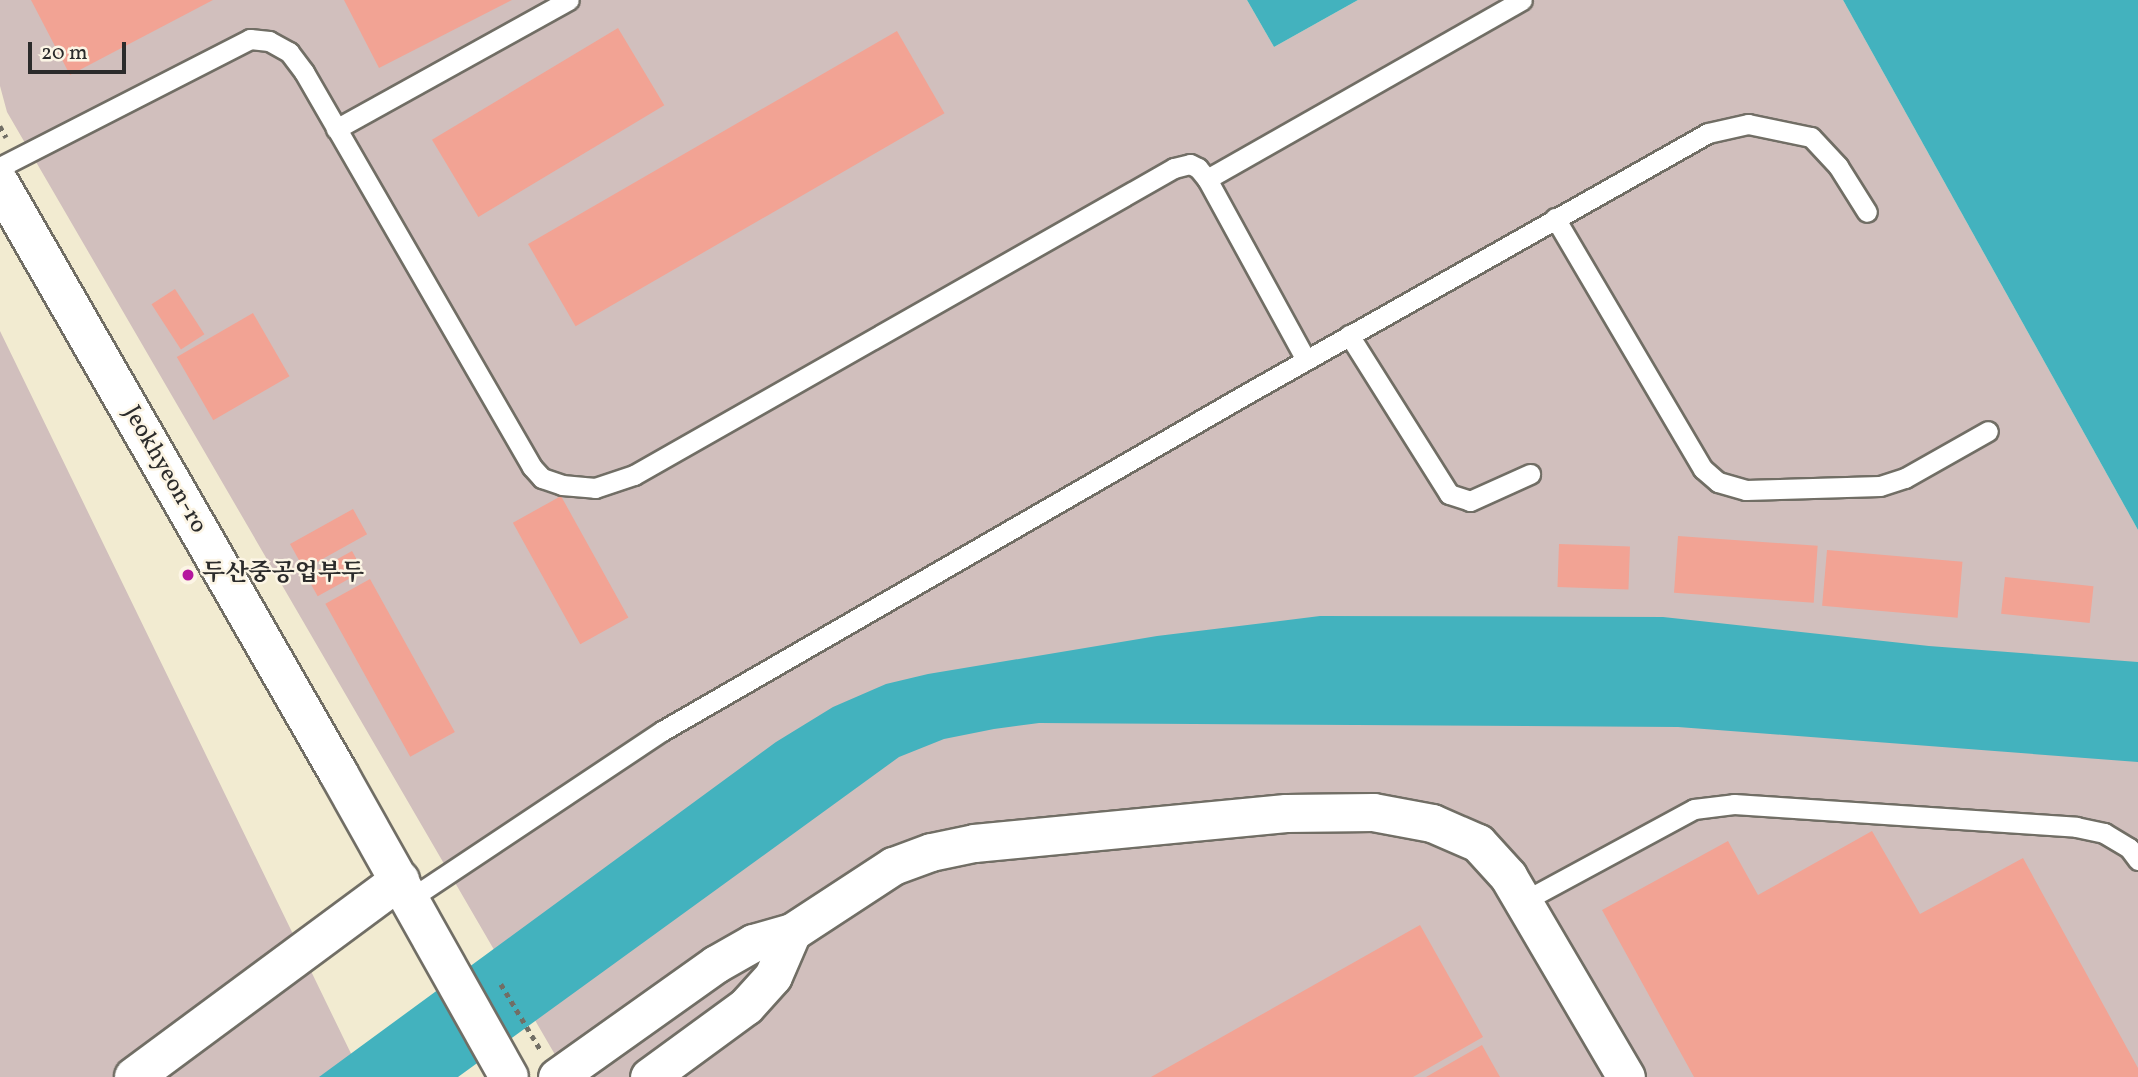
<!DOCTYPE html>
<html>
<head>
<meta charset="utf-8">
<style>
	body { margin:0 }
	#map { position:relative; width:2138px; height:1077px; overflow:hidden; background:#f2ebd1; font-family:Vollkorn,"Noto Serif KR",serif }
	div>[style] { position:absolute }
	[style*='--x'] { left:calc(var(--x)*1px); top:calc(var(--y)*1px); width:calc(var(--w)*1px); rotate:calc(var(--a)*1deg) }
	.industrial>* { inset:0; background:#d1bfbd }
	.water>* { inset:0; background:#43b2be }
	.building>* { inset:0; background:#f2a394; transform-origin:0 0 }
	.path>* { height:4.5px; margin-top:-2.25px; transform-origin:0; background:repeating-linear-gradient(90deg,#716e65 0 5px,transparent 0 10px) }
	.roads { filter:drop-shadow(2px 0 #716e65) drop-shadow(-2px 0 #716e65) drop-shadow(0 2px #716e65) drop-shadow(0 -2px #716e65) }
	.lane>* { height:19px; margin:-9.5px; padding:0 9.5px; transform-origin:9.5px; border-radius:9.5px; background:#fff }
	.street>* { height:37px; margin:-18.5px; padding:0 18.5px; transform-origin:18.5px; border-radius:18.5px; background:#fff }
	.secondary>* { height:38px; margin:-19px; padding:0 19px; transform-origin:19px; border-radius:19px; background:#fff }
	.primary>* { height:38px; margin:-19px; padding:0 19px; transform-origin:19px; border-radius:19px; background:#fff }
	.dots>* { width:19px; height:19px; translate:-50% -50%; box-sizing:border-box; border:4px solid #fcf5e5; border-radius:50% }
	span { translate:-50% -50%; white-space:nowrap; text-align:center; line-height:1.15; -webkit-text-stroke:5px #fcf5e5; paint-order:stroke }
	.street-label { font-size:24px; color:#2b2b2b }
	.poi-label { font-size:24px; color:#2b2b2b; font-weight:700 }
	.left { translate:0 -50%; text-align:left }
	.scale { position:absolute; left:28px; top:42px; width:98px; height:32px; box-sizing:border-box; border:4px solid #2b2b2b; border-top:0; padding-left:9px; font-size:21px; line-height:24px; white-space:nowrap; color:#2b2b2b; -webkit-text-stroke:5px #fcf5e5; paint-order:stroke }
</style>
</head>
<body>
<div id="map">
	<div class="industrial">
		<div style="clip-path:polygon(0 0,1247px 0,1274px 47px,1358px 0,1843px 0,2138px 530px,2138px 1077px,568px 1077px,7px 112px,0 86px)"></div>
		<div style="clip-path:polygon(0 331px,359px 1070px,364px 1077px,0 1077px)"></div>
	</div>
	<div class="water">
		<div style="clip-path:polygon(1247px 0,1358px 0,1274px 47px)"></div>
		<div style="clip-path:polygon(1843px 0,2138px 0,2138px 530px)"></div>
		<div style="clip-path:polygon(1320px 616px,1663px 617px,1929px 646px,2138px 662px,2138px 762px,1678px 727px,1039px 723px,994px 729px,944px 739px,899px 757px,458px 1077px,319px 1077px,776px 742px,833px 707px,886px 684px,928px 674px,1157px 636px)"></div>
	</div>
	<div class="building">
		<div style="clip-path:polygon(31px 0,213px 0,70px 75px)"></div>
		<div style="clip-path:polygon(344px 0,512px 0,379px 68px)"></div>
		<div style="left:618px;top:28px;width:90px;height:217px;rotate:59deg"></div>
		<div style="left:897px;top:31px;width:95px;height:426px;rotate:60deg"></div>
		<div style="left:175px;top:289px;width:54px;height:28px;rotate:57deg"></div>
		<div style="left:253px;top:313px;width:73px;height:88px;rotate:60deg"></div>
		<div style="left:561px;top:496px;width:139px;height:55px;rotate:61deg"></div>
		<div style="left:353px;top:509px;width:29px;height:72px;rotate:61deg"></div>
		<div style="left:1678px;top:536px;width:140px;height:57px;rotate:4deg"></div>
		<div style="left:1559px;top:544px;width:71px;height:43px;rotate:2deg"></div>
		<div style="left:1827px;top:550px;width:136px;height:56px;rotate:5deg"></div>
		<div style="left:352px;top:551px;width:23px;height:52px;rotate:61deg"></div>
		<div style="left:2005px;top:577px;width:89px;height:37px;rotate:6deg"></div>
		<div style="left:370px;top:579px;width:175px;height:51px;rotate:61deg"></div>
		<div style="clip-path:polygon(1872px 831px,1920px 914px,2023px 858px,2138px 1068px,2138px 1077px,1694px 1077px,1602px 910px,1728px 841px,1758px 895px)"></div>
		<div style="clip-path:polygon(1420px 925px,1483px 1037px,1413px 1077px,1151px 1077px)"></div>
		<div style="clip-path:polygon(1482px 1045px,1500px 1077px,1426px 1077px)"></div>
	</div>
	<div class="path">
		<div style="--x:0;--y:126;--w:13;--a:61"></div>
		<div style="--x:501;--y:984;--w:76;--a:59"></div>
	</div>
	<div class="roads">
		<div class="lane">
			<div style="--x:336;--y:129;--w:266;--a:-29"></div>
			<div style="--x:0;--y:167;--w:281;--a:-27.1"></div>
			<div style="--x:250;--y:39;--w:19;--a:6"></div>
			<div style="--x:269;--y:41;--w:23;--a:29"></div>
			<div style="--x:289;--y:52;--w:25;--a:53"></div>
			<div style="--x:304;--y:72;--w:456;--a:60"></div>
			<div style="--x:532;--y:467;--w:15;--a:48"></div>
			<div style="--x:542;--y:478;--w:21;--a:19"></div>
			<div style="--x:562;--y:485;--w:33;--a:5"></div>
			<div style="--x:595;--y:488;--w:41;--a:-18.4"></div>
			<div style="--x:634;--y:475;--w:621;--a:-29.62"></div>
			<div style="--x:1174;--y:168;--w:16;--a:-14"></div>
			<div style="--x:1190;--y:164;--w:9;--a:27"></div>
			<div style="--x:1198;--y:168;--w:14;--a:51"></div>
			<div style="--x:1207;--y:179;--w:206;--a:61.3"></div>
			<div style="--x:1207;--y:179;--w:362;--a:-29.6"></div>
			<div style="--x:1555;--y:218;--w:291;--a:59.5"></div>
			<div style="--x:1703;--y:469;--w:20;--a:41"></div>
			<div style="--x:1718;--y:482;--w:29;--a:16"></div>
			<div style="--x:1746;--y:490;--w:134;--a:-1.7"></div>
			<div style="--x:1880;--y:486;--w:26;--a:-18"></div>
			<div style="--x:1905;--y:478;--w:95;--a:-29.5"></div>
			<div style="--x:1349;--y:335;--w:188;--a:57.8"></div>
			<div style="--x:1449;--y:494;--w:22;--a:18"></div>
			<div style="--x:1470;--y:501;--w:66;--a:-24.2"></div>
			<div style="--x:410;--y:899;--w:303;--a:-33.7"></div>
			<div style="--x:662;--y:731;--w:676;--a:-29.98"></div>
			<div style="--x:1248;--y:393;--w:528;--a:-29.48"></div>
			<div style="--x:1708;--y:133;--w:41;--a:-12.7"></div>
			<div style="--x:1748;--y:124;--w:64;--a:11.7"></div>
			<div style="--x:1811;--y:137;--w:40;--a:47"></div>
			<div style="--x:1838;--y:166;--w:54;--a:57.8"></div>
			<div style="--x:1524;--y:901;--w:193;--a:-28.4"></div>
			<div style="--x:1694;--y:809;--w:40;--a:-7.1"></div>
			<div style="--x:1734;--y:804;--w:343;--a:3.8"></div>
			<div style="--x:2076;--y:827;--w:29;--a:12"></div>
			<div style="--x:2104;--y:833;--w:29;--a:31"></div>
			<div style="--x:2129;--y:848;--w:15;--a:53"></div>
		</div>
		<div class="street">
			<div style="--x:557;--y:1077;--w:195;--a:-35.4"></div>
			<div style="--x:716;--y:964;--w:43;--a:-29.6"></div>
			<div style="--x:753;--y:943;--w:41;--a:-15.8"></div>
			<div style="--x:792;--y:932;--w:121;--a:-33.2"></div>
			<div style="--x:893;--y:866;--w:40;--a:-20.2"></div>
			<div style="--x:931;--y:852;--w:44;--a:-11.8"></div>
			<div style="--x:974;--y:843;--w:313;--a:-5.5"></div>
			<div style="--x:1286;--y:813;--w:87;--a:-0.7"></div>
			<div style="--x:1373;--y:812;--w:60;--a:10.6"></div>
			<div style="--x:1432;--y:823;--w:50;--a:23.5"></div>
			<div style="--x:1478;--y:843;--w:45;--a:47.7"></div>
			<div style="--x:1508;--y:876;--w:233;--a:59.6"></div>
			<div style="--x:649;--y:1077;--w:120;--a:-36.2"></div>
			<div style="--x:746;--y:1006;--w:40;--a:-48"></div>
			<div style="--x:773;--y:976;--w:48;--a:-66.6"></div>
		</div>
		<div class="secondary">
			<div style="--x:134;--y:1077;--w:331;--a:-36.5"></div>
		</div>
		<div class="primary">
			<div style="--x:0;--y:184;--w:680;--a:60.12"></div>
			<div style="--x:339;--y:774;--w:347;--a:60.7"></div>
		</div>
	</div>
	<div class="dots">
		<div style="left:188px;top:575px;background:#b5179e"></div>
	</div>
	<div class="street-label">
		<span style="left:164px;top:470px;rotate:60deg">Jeokhyeon-ro</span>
	</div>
	<div class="poi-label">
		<span class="left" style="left:202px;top:575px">두산중공업부두</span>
	</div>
	<div class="scale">20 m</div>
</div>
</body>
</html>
